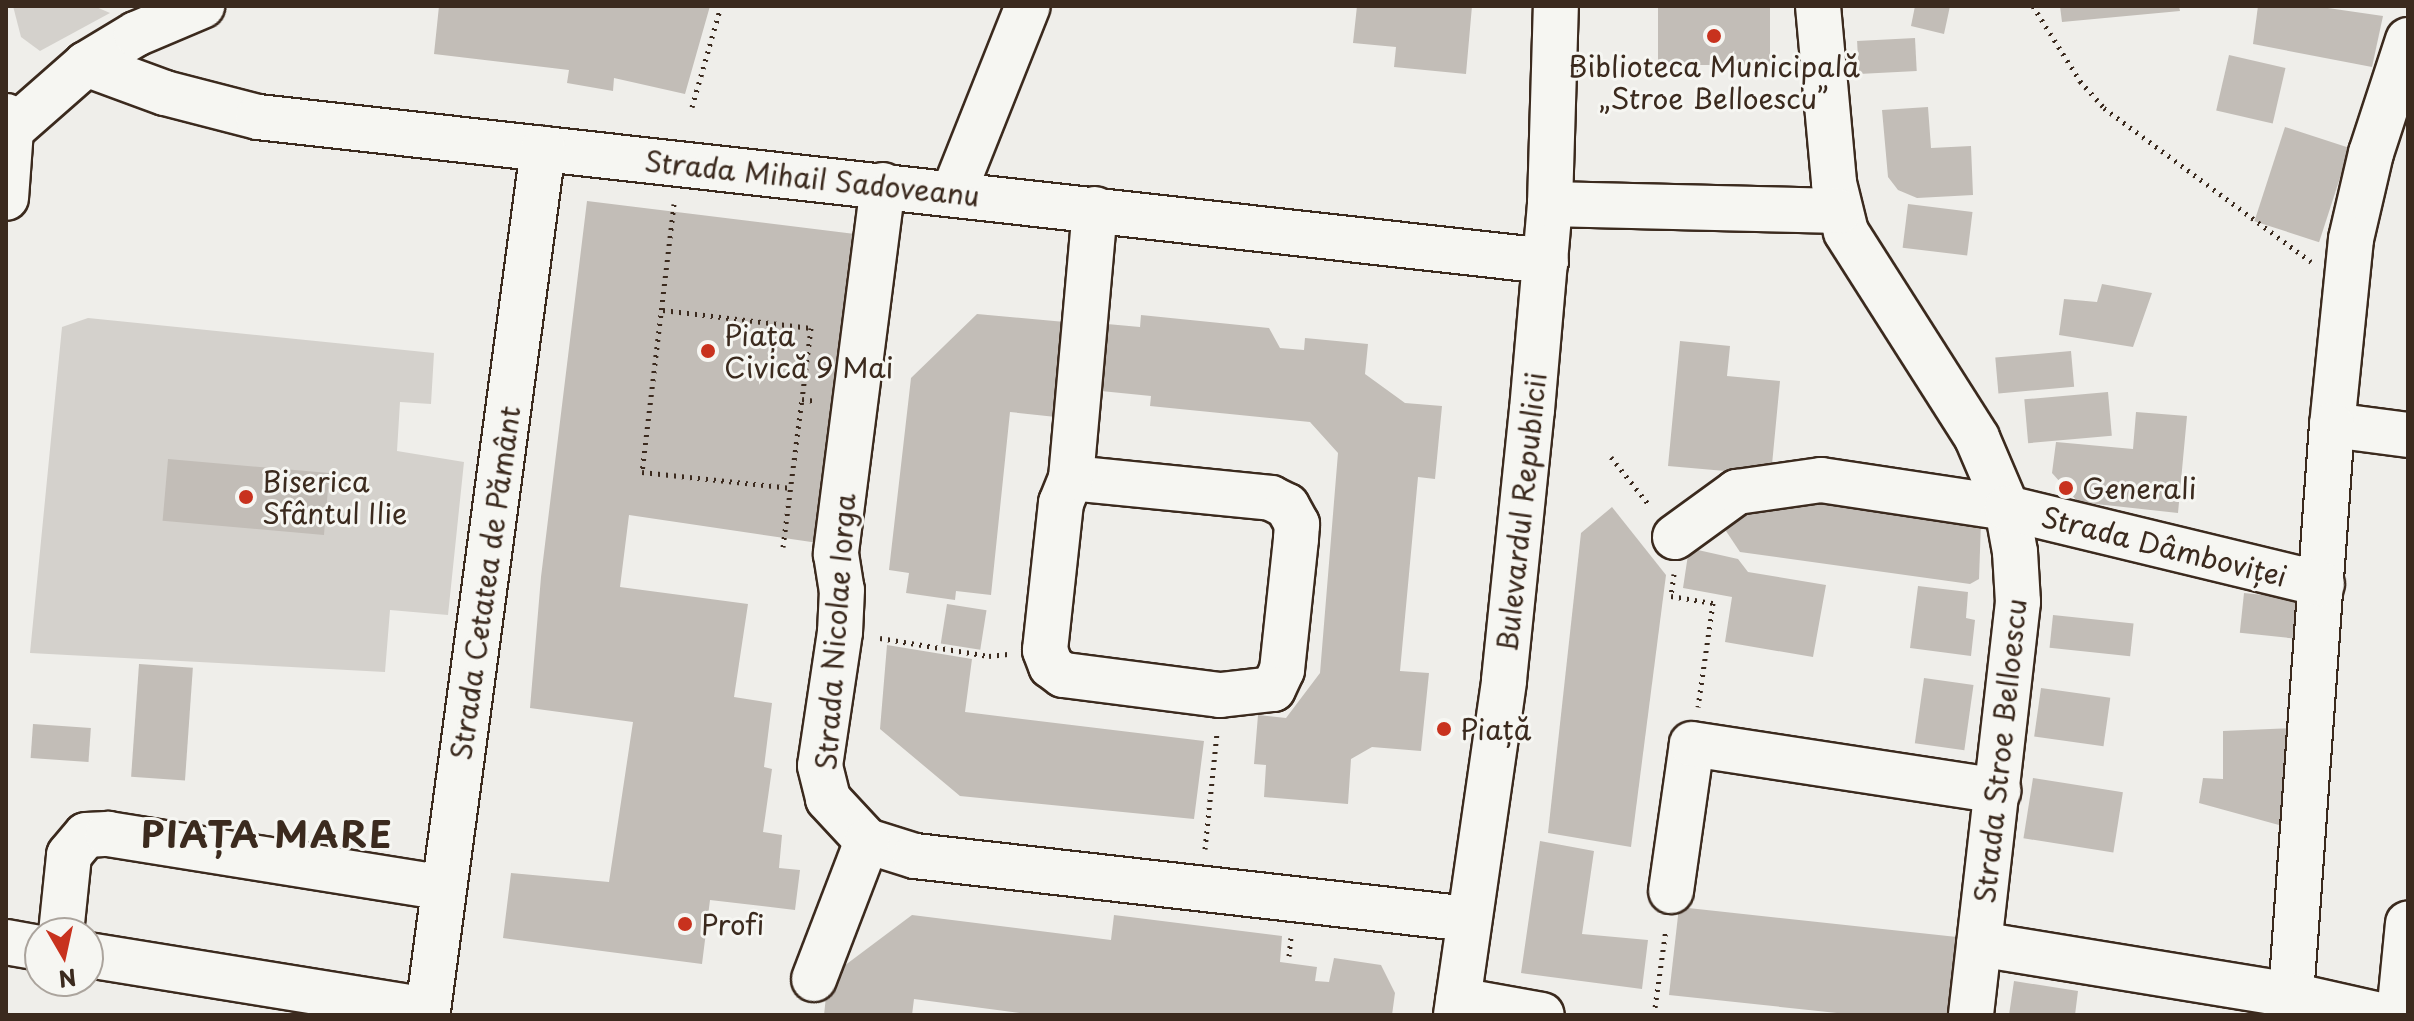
<!DOCTYPE html>
<html>
<head>
<meta charset="utf-8">
<style>
	body { margin:0 }
	#map { position:relative; width:2414px; height:1021px; overflow:hidden; background:#efeeea; font-family:"Playpen Sans",sans-serif }
	div>[style] { position:absolute }
	[style*='--x'] { left:calc(var(--x)*1px); top:calc(var(--y)*1px); width:calc(var(--w)*1px); rotate:calc(var(--a)*1deg) }
	.green>* { inset:0; background:#d4d1cc }
	.building>* { inset:0; background:#c2bdb7; transform-origin:0 0 }
	.path>* { height:5px; margin-top:-2.5px; transform-origin:0; background:repeating-linear-gradient(90deg,#3b2a1e 0 2px,transparent 0 8px) }
	.roads { filter:drop-shadow(2px 0 #3b2a1e) drop-shadow(-2px 0 #3b2a1e) drop-shadow(0 2px #3b2a1e) drop-shadow(0 -2px #3b2a1e) }
	.minor>* { height:44px; margin:-22px; padding:0 22px; transform-origin:22px; border-radius:22px; background:#f6f6f2 }
	.major>* { height:44px; margin:-22px; padding:0 22px; transform-origin:22px; border-radius:22px; background:#f6f6f2 }
	.dots>* { width:22px; height:22px; translate:-50% -50%; box-sizing:border-box; border:4px solid #f6f6f2; border-radius:50% }
	span { translate:-50% -50%; white-space:nowrap; text-align:center; line-height:1.15; -webkit-text-stroke:6px #f6f6f2; paint-order:stroke }
	.poi-label { font-size:28px; color:#3b2a1e }
	.left { translate:0 -50%; text-align:left }
	.street-label { font-size:28px; color:#3b2a1e }
	.district-label { font-size:36px; color:#3b2a1e; font-weight:700; letter-spacing:2px }
	.frame { position:absolute; inset:0; border:8px solid #3b2a1e; pointer-events:none }
	.north { position:absolute; left:24px; top:917px; width:80px; height:80px; box-sizing:border-box; background:#f6f6f2; border:2px solid #aba49d; border-radius:50%; rotate:171deg; font-size:22px; font-weight:700; line-height:32px; text-align:center; color:#3b2a1e }
	.north::after { content:''; display:block; margin:auto; width:28px; height:36px; background:#c8321e; clip-path:polygon(50% 0,100% 100%,50% 72%,0 100%) }
</style>
</head>
<body>
<div id="map">
	<div class="green">
		<div style="clip-path:polygon(13px 6px,94px 6px,110px 13px,40px 51px,21px 37px)"></div>
		<div style="clip-path:polygon(88px 318px,434px 353px,431px 404px,400px 402px,397px 451px,464px 462px,448px 615px,390px 610px,385px 672px,30px 653px,62px 327px)"></div>
	</div>
	<div class="building">
		<div style="clip-path:polygon(439px 6px,710px 6px,685px 94px,614px 78px,613px 91px,567px 83px,569px 70px,434px 54px)"></div>
		<div style="clip-path:polygon(1357px 6px,1472px 6px,1466px 74px,1394px 67px,1396px 47px,1353px 43px)"></div>
		<div style="left:1658px;top:6px;width:112px;height:59px"></div>
		<div style="clip-path:polygon(1915px 6px,1950px 6px,1944px 34px,1911px 26px)"></div>
		<div style="clip-path:polygon(2060px 6px,2179px 6px,2180px 11px,2062px 22px)"></div>
		<div style="clip-path:polygon(2258px 6px,2314px 6px,2383px 16px,2372px 67px,2253px 44px)"></div>
		<div style="left:1915px;top:38px;width:33px;height:58px;rotate:87deg"></div>
		<div style="left:2229px;top:55px;width:58px;height:57px;rotate:13deg"></div>
		<div style="clip-path:polygon(1928px 107px,1931px 148px,1971px 146px,1973px 195px,1917px 198px,1898px 190px,1888px 177px,1882px 110px)"></div>
		<div style="left:2285px;top:127px;width:68px;height:99px;rotate:18deg"></div>
		<div style="clip-path:polygon(587px 201px,863px 235px,825px 544px,629px 515px,620px 587px,748px 604px,734px 697px,772px 703px,764px 767px,772px 769px,763px 832px,782px 835px,779px 868px,800px 870px,795px 910px,710px 900px,702px 964px,503px 938px,511px 873px,609px 882px,633px 722px,530px 708px,541px 577px)"></div>
		<div style="left:1908px;top:204px;width:65px;height:44px;rotate:7deg"></div>
		<div style="clip-path:polygon(2102px 284px,2152px 293px,2133px 347px,2059px 335px,2064px 299px,2097px 302px)"></div>
		<div style="clip-path:polygon(977px 314px,1065px 322px,1056px 417px,1010px 412px,991px 595px,956px 591px,955px 600px,906px 593px,909px 573px,889px 570px,911px 378px)"></div>
		<div style="clip-path:polygon(1141px 315px,1269px 328px,1280px 348px,1304px 350px,1305px 338px,1368px 344px,1365px 374px,1405px 403px,1442px 406px,1435px 479px,1418px 477px,1400px 671px,1429px 673px,1421px 751px,1372px 747px,1351px 759px,1348px 804px,1264px 797px,1266px 765px,1254px 764px,1258px 715px,1286px 718px,1320px 673px,1338px 453px,1310px 422px,1150px 406px,1151px 396px,1101px 391px,1107px 324px,1140px 327px)"></div>
		<div style="clip-path:polygon(1680px 341px,1730px 346px,1727px 376px,1780px 381px,1771px 475px,1668px 466px)"></div>
		<div style="left:2071px;top:351px;width:36px;height:76px;rotate:85deg"></div>
		<div style="left:2108px;top:392px;width:44px;height:84px;rotate:85deg"></div>
		<div style="clip-path:polygon(2136px 412px,2187px 416px,2178px 513px,2078px 502px,2052px 473px,2056px 442px,2133px 449px)"></div>
		<div style="left:168px;top:459px;width:162px;height:62px;rotate:5deg"></div>
		<div style="clip-path:polygon(1774px 495px,1981px 522px,1979px 579px,1970px 584px,1740px 552px,1726px 531px,1730px 516px)"></div>
		<div style="clip-path:polygon(1612px 507px,1666px 575px,1631px 847px,1548px 833px,1581px 533px)"></div>
		<div style="clip-path:polygon(1689px 548px,1738px 559px,1748px 572px,1826px 585px,1813px 657px,1725px 642px,1732px 597px,1683px 588px)"></div>
		<div style="clip-path:polygon(1918px 586px,1968px 592px,1966px 618px,1975px 620px,1971px 656px,1910px 648px)"></div>
		<div style="left:2244px;top:593px;width:55px;height:40px;rotate:6deg"></div>
		<div style="left:947px;top:604px;width:40px;height:40px;rotate:9deg"></div>
		<div style="left:2053px;top:615px;width:81px;height:33px;rotate:6deg"></div>
		<div style="clip-path:polygon(887px 645px,972px 659px,965px 712px,1204px 741px,1194px 819px,960px 796px,880px 729px)"></div>
		<div style="left:139px;top:664px;width:54px;height:113px;rotate:4deg"></div>
		<div style="left:1924px;top:678px;width:50px;height:66px;rotate:8deg"></div>
		<div style="left:2041px;top:688px;width:70px;height:49px;rotate:8deg"></div>
		<div style="left:33px;top:724px;width:58px;height:34px;rotate:4deg"></div>
		<div style="clip-path:polygon(2293px 728px,2290px 828px,2199px 803px,2203px 778px,2223px 779px,2223px 731px)"></div>
		<div style="left:2033px;top:778px;width:91px;height:61px;rotate:9deg"></div>
		<div style="clip-path:polygon(1540px 841px,1594px 851px,1582px 934px,1648px 940px,1642px 989px,1521px 973px)"></div>
		<div style="clip-path:polygon(1679px 907px,1957px 937px,1948px 1015px,1856px 1015px,1669px 995px)"></div>
		<div style="clip-path:polygon(912px 915px,1111px 940px,1114px 915px,1282px 936px,1280px 962px,1317px 967px,1315px 981px,1329px 982px,1334px 958px,1381px 965px,1395px 993px,1392px 1015px,1034px 1015px,914px 999px,912px 1015px,824px 1015px,828px 978px)"></div>
		<div style="clip-path:polygon(2014px 981px,2078px 991px,2075px 1015px,2009px 1015px)"></div>
	</div>
	<div class="path">
		<div style="--x:2033;--y:6;--w:89;--a:57.9"></div>
		<div style="--x:2080;--y:81;--w:36;--a:48"></div>
		<div style="--x:2104;--y:108;--w:258;--a:36.6"></div>
		<div style="--x:692;--y:107;--w:105;--a:-74"></div>
		<div style="--x:674;--y:204;--w:270;--a:96.8"></div>
		<div style="--x:642;--y:472;--w:150;--a:6.1"></div>
		<div style="--x:663;--y:310;--w:149;--a:6.9"></div>
		<div style="--x:811;--y:328;--w:72;--a:97.2"></div>
		<div style="--x:802;--y:399;--w:13;--a:9"></div>
		<div style="--x:1611;--y:457;--w:63;--a:51.5"></div>
		<div style="--x:783;--y:547;--w:149;--a:-82.7"></div>
		<div style="--x:1674;--y:574;--w:22;--a:98"></div>
		<div style="--x:1671;--y:596;--w:43;--a:9.5"></div>
		<div style="--x:1713;--y:603;--w:105;--a:98.2"></div>
		<div style="--x:880;--y:638;--w:110;--a:9.4"></div>
		<div style="--x:989;--y:656;--w:19;--a:-6"></div>
		<div style="--x:1205;--y:849;--w:118;--a:-84.1"></div>
		<div style="--x:1289;--y:956;--w:18;--a:-84"></div>
		<div style="--x:1654;--y:1015;--w:87;--a:-82.1"></div>
	</div>
	<div class="roads">
		<div class="minor">
			<div style="--x:1818;--y:6;--w:178;--a:84.8"></div>
			<div style="--x:1834;--y:183;--w:50;--a:76.2"></div>
			<div style="--x:1846;--y:232;--w:244;--a:57.5"></div>
			<div style="--x:1977;--y:438;--w:76;--a:66.8"></div>
			<div style="--x:2007;--y:508;--w:45;--a:79.7"></div>
			<div style="--x:2015;--y:552;--w:50;--a:86.6"></div>
			<div style="--x:2018;--y:602;--w:416;--a:96.5"></div>
			<div style="--x:2408;--y:40;--w:119;--a:108.1"></div>
			<div style="--x:2371;--y:153;--w:88;--a:103.1"></div>
			<div style="--x:2351;--y:239;--w:187;--a:95.8"></div>
			<div style="--x:2332;--y:425;--w:77;--a:7.5"></div>
			<div style="--x:86;--y:64;--w:84;--a:20.2"></div>
			<div style="--x:165;--y:93;--w:96;--a:14.5"></div>
			<div style="--x:258;--y:117;--w:1296;--a:6.38"></div>
			<div style="--x:883;--y:185;--w:372;--a:97.3"></div>
			<div style="--x:836;--y:554;--w:36;--a:81"></div>
			<div style="--x:842;--y:590;--w:42;--a:92.7"></div>
			<div style="--x:840;--y:632;--w:135;--a:98.5"></div>
			<div style="--x:820;--y:766;--w:34;--a:76"></div>
			<div style="--x:828;--y:799;--w:57;--a:47.1"></div>
			<div style="--x:867;--y:841;--w:50;--a:17.4"></div>
			<div style="--x:915;--y:856;--w:558;--a:6.49"></div>
			<div style="--x:953;--y:194;--w:202;--a:-68.3"></div>
			<div style="--x:1550;--y:204;--w:289;--a:1.4"></div>
			<div style="--x:2332;--y:425;--w:571;--a:94.11"></div>
			<div style="--x:2291;--y:995;--w:91;--a:12.7"></div>
			<div style="--x:1071;--y:478;--w:201;--a:5.7"></div>
			<div style="--x:1271;--y:498;--w:18;--a:27"></div>
			<div style="--x:1287;--y:506;--w:21;--a:61"></div>
			<div style="--x:1297;--y:524;--w:15;--a:94"></div>
			<div style="--x:1296;--y:539;--w:132;--a:96.1"></div>
			<div style="--x:1282;--y:670;--w:21;--a:115"></div>
			<div style="--x:1273;--y:689;--w:53;--a:173.5"></div>
			<div style="--x:1220;--y:695;--w:158;--a:-172.7"></div>
			<div style="--x:1063;--y:675;--w:15;--a:-143"></div>
			<div style="--x:1051;--y:666;--w:17;--a:-111"></div>
			<div style="--x:1045;--y:650;--w:148;--a:-83.8"></div>
			<div style="--x:1061;--y:503;--w:27;--a:-68"></div>
			<div style="--x:1071;--y:478;--w:270;--a:-84.9"></div>
			<div style="--x:1675;--y:537;--w:77;--a:-36"></div>
			<div style="--x:1737;--y:492;--w:85;--a:-8.1"></div>
			<div style="--x:1821;--y:480;--w:188;--a:8.6"></div>
			<div style="--x:2007;--y:508;--w:324;--a:13.6"></div>
			<div style="--x:1671;--y:891;--w:148;--a:-81.9"></div>
			<div style="--x:1692;--y:744;--w:310;--a:8.7"></div>
			<div style="--x:61;--y:933;--w:78;--a:-84.1"></div>
			<div style="--x:69;--y:855;--w:26;--a:-50"></div>
			<div style="--x:86;--y:835;--w:22;--a:-3"></div>
			<div style="--x:108;--y:834;--w:340;--a:9.1"></div>
			<div style="--x:6;--y:942;--w:35;--a:10"></div>
			<div style="--x:1979;--y:944;--w:316;--a:9.3"></div>
			<div style="--x:88;--y:955;--w:344;--a:9.2"></div>
			<div style="--x:814;--y:979;--w:148;--a:-69"></div>
			<div style="--x:1458;--y:1000;--w:85;--a:10.1"></div>
			<div style="--x:423;--y:1015;--w:7;--a:-45"></div>
			<div style="--x:428;--y:1010;--w:869;--a:-82.39"></div>
			<div style="--x:2399;--y:1015;--w:92;--a:-84.4"></div>
		</div>
		<div class="major">
			<div style="--x:6;--y:116;--w:15;--a:70"></div>
			<div style="--x:11;--y:130;--w:68;--a:94.2"></div>
			<div style="--x:11;--y:130;--w:100;--a:-41.3"></div>
			<div style="--x:86;--y:64;--w:58;--a:-31"></div>
			<div style="--x:136;--y:34;--w:72;--a:-23"></div>
			<div style="--x:1456;--y:1015;--w:338;--a:-81.8"></div>
			<div style="--x:1504;--y:680;--w:271;--a:-84.1"></div>
			<div style="--x:1532;--y:410;--w:207;--a:-85"></div>
			<div style="--x:1550;--y:204;--w:198;--a:-88.3"></div>
		</div>
	</div>
	<div class="dots">
		<div style="left:1714px;top:36px;background:#c8321e"></div>
		<div style="left:708px;top:351px;background:#c8321e"></div>
		<div style="left:2066px;top:488px;background:#c8321e"></div>
		<div style="left:246px;top:497px;background:#c8321e"></div>
		<div style="left:1444px;top:729px;background:#c8321e"></div>
		<div style="left:685px;top:924px;background:#c8321e"></div>
	</div>
	<div class="poi-label">
		<span style="left:1714px;top:82px">Biblioteca Municipală<br>„Stroe Belloescu”</span>
		<span class="left" style="left:724px;top:351px">Piața<br>Civică 9 Mai</span>
		<span class="left" style="left:262px;top:497px">Biserica<br>Sfântul Ilie</span>
		<span class="left" style="left:2082px;top:488px">Generali</span>
		<span class="left" style="left:1460px;top:729px">Piață</span>
		<span class="left" style="left:701px;top:924px">Profi</span>
	</div>
	<div class="street-label">
		<span style="left:812px;top:178px;rotate:6deg">Strada Mihail Sadoveanu</span>
		<span style="left:1521px;top:512px;rotate:-84deg">Bulevardul Republicii</span>
		<span style="left:2164px;top:546px;rotate:14deg">Strada Dâmboviței</span>
		<span style="left:485px;top:583px;rotate:-82deg">Strada Cetatea de Pământ</span>
		<span style="left:835px;top:632px;rotate:-86deg">Strada Nicolae Iorga</span>
		<span style="left:2000px;top:751px;rotate:-84deg">Strada Stroe Belloescu</span>
	</div>
	<div class="district-label">
		<span style="left:267px;top:834px">PIAȚA MARE</span>
	</div>
	<div class="frame"></div>
	<div class="north">N</div>
</div>
</body>
</html>
